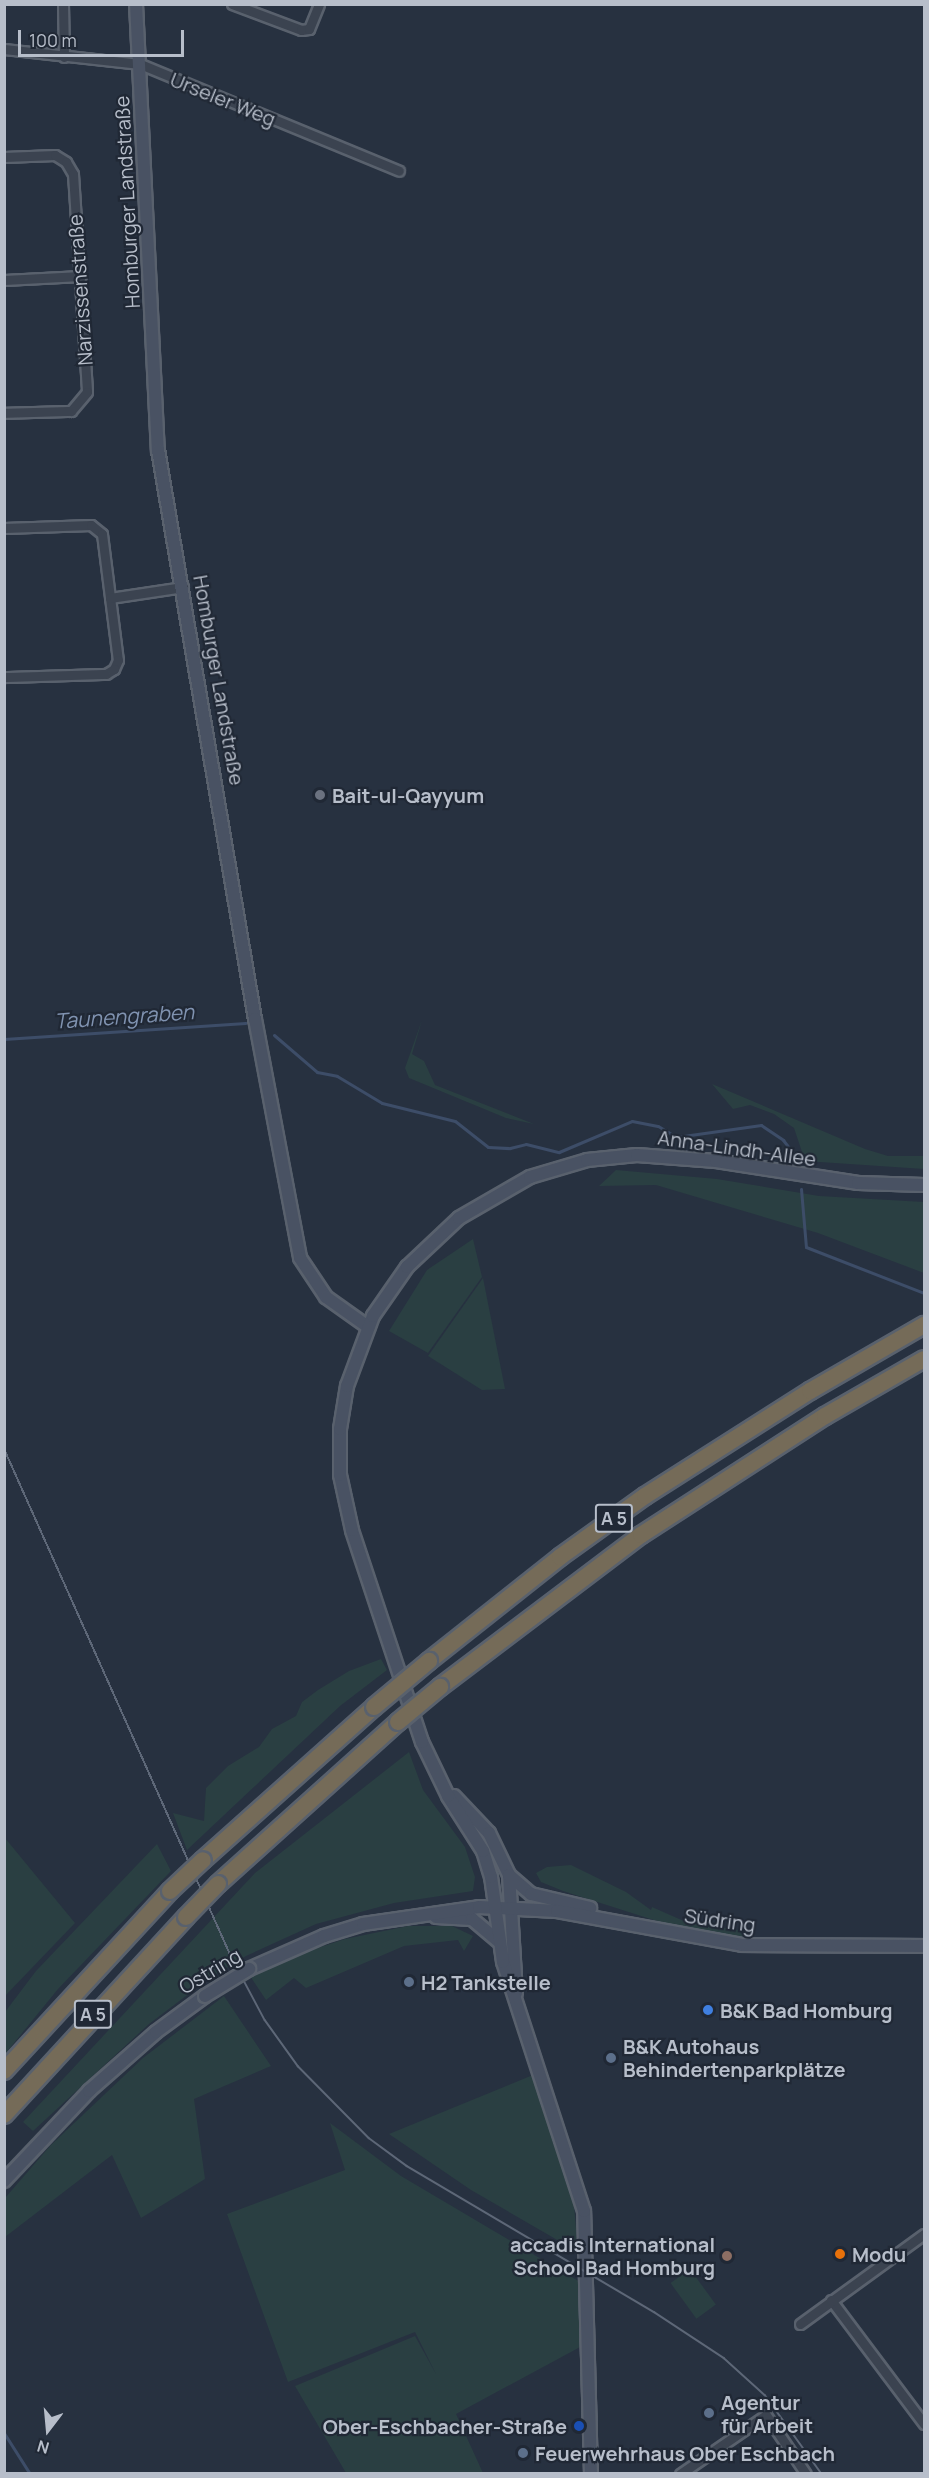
<!DOCTYPE html>
<html>
<head>
<meta charset="utf-8">
<style>
	body { margin:0 }
	#map { position:relative; width:929px; height:2478px; overflow:hidden; background:#273140; font-family:Manrope,sans-serif }
	div>[style] { position:absolute }
	[style*='--x'] { left:calc(var(--x)*1px); top:calc(var(--y)*1px); width:calc(var(--w)*1px); rotate:calc(var(--a)*1deg) }
	.green>* { inset:0; background:#2a3f42; transform-origin:0 0 }
	.stream>* { height:3px; margin:-1.5px; padding:0 1.5px; transform-origin:1.5px; border-radius:1.5px; background:#3d4d68 }
	.roads { filter:drop-shadow(2px 0 #59616d) drop-shadow(-2px 0 #59616d) drop-shadow(0 2px #59616d) drop-shadow(0 -2px #59616d) }
	.street>* { height:9px; margin:-4.5px; padding:0 4.5px; transform-origin:4.5px; border-radius:4.5px; background:#3b4350 }
	.secondary>* { height:12px; margin:-6px; padding:0 6px; transform-origin:6px; border-radius:6px; background:#495263 }
	.highway>* { height:16px; margin:-8px; padding:0 8px; transform-origin:8px; border-radius:8px; background:#756b58 }
	.tram>* { height:1.5px; margin:-0.75px; padding:0 0.75px; transform-origin:0.75px; border-radius:0.75px; background:#5d6777 }
	.bridges { filter:drop-shadow(2px 0 #59616d) drop-shadow(-2px 0 #59616d) drop-shadow(0 2px #59616d) drop-shadow(0 -2px #59616d) }
	.secondary-bridge>* { height:12px; margin:-6px; padding:0 6px; transform-origin:6px; border-radius:6px; background:#495263 }
	.highway-bridge>* { height:16px; margin:-8px; padding:0 8px; transform-origin:8px; border-radius:8px; background:#756b58 }
	.dots>* { width:16px; height:16px; translate:-50% -50%; box-sizing:border-box; border:3px solid #202835; border-radius:50% }
	span { translate:-50% -50%; white-space:nowrap; text-align:center; line-height:1.15; -webkit-text-stroke:4.5px #202835; paint-order:stroke }
	.shield-label span { padding:2px 4px; background:#202835; border:2px solid; border-radius:4px; -webkit-text-stroke-width:0 }
	.shield-label { font-size:18px; color:#b7beca; font-weight:700 }
	.street-label { font-size:20px; color:#b7beca }
	.poi-label { font-size:20px; color:#b7beca; font-weight:700 }
	.left { translate:0 -50%; text-align:left }
	.right { translate:-100% -50%; text-align:right }
	.water-label { font-size:21px; color:#8093b1; font-style:italic }
	.frame { position:absolute; inset:0; border:6px solid #b7beca; pointer-events:none }
	.north { position:absolute; left:18px; top:2400px; width:60px; height:60px; -webkit-text-stroke:4px #202835; paint-order:stroke; rotate:196deg; font-size:16px; font-weight:700; line-height:24px; text-align:center; color:#b7beca }
	.north::after { content:''; display:block; margin:auto; width:21px; height:27px; background:#b7beca; clip-path:polygon(50% 0,100% 100%,50% 72%,0 100%) }
	.scale { position:absolute; left:18px; top:30px; width:166px; height:27px; box-sizing:border-box; border:3px solid #b7beca; border-top:0; padding-left:8px; font-size:18px; line-height:21px; white-space:nowrap; color:#b7beca; -webkit-text-stroke:4px #202835; paint-order:stroke }
</style>
</head>
<body>
<div id="map">
	<div class="green">
		<div style="clip-path:polygon(422px 1020px,412px 1054px,424px 1061px,435px 1085px,534px 1124px,506px 1118px,409px 1078px,405px 1068px)"></div>
		<div style="clip-path:polygon(712px 1084px,865px 1149px,888px 1156px,924px 1156px,924px 1169px,805px 1161px,794px 1128px,774px 1114px,750px 1105px,733px 1109px)"></div>
		<div style="clip-path:polygon(616px 1170px,717px 1179px,819px 1196px,924px 1202px,924px 1273px,818px 1233px,656px 1185px,599px 1186px)"></div>
		<div style="clip-path:polygon(473px 1239px,482px 1277px,428px 1353px,389px 1331px,427px 1270px)"></div>
		<div style="clip-path:polygon(483px 1278px,505px 1389px,482px 1390px,428px 1356px)"></div>
		<div style="clip-path:polygon(381px 1659px,387px 1670px,340px 1706px,187px 1850px,173px 1813px,204px 1821px,206px 1788px,228px 1766px,259px 1747px,272px 1729px,296px 1716px,302px 1702px,318px 1690px,349px 1671px)"></div>
		<div style="clip-path:polygon(409px 1752px,423px 1790px,465px 1847px,475px 1877px,473px 1891px,394px 1903px,316px 1924px,246px 1956px,211px 1977px,149px 2024px,33px 2131px,23px 2122px,255px 1873px)"></div>
		<div style="clip-path:polygon(5px 1838px,75px 1923px,5px 1996px,4px 1996px)"></div>
		<div style="clip-path:polygon(157px 1844px,171px 1871px,58px 1989px,5px 2054px,5px 2012px,36px 1971px)"></div>
		<div style="clip-path:polygon(571px 1865px,626px 1892px,651px 1910px,652px 1907px,686px 1922px,752px 1932px,743px 1939px,688px 1931px,563px 1891px,541px 1882px,536px 1873px,547px 1867px)"></div>
		<div style="clip-path:polygon(408px 1926px,452px 1926px,473px 1936px,464px 1951px,458px 1940px,404px 1946px,306px 1988px,294px 1978px,266px 2000px,250px 1976px,290px 1957px,345px 1939px)"></div>
		<div style="clip-path:polygon(224px 1996px,271px 2066px,194px 2099px,205px 2179px,141px 2218px,112px 2155px,5px 2237px,5px 2198px,51px 2145px,143px 2058px)"></div>
		<div style="clip-path:polygon(533px 2075px,574px 2205px,578px 2252px,471px 2190px,389px 2134px)"></div>
		<div style="clip-path:polygon(330px 2123px,401px 2176px,580px 2282px,582px 2346px,456px 2414px,483px 2473px,346px 2473px,295px 2386px,415px 2336px,436px 2374px,415px 2332px,288px 2382px,227px 2214px,345px 2170px)"></div>
		<div style="left:690px;top:2269px;width:44px;height:24px;rotate:54deg"></div>
	</div>
	<div class="stream">
		<div style="--x:274;--y:1035;--w:57;--a:40.7"></div>
		<div style="--x:317;--y:1072;--w:20;--a:11"></div>
		<div style="--x:337;--y:1076;--w:52;--a:31"></div>
		<div style="--x:382;--y:1103;--w:75;--a:13.9"></div>
		<div style="--x:455;--y:1121;--w:42;--a:38.2"></div>
		<div style="--x:488;--y:1147;--w:22;--a:3"></div>
		<div style="--x:510;--y:1148;--w:16;--a:-14"></div>
		<div style="--x:526;--y:1144;--w:34;--a:14"></div>
		<div style="--x:559;--y:1152;--w:79;--a:-23"></div>
		<div style="--x:632;--y:1121;--w:26;--a:11"></div>
		<div style="--x:658;--y:1126;--w:21;--a:31"></div>
		<div style="--x:676;--y:1137;--w:86;--a:-8"></div>
		<div style="--x:761;--y:1125;--w:27;--a:34"></div>
		<div style="--x:783;--y:1140;--w:23;--a:52"></div>
		<div style="--x:4;--y:1039;--w:242;--a:-3.8"></div>
		<div style="--x:801;--y:1189;--w:58;--a:85.1"></div>
		<div style="--x:806;--y:1247;--w:127;--a:21.3"></div>
		<div style="--x:4;--y:2433;--w:49;--a:57.6"></div>
	</div>
	<div class="roads">
		<div class="street">
			<div style="--x:63;--y:4;--w:53;--a:88.9"></div>
			<div style="--x:232;--y:4;--w:74;--a:20.6"></div>
			<div style="--x:301;--y:30;--w:8;--a:-7"></div>
			<div style="--x:309;--y:29;--w:27;--a:-68"></div>
			<div style="--x:4;--y:49;--w:137;--a:6.3"></div>
			<div style="--x:140;--y:64;--w:280;--a:22.4"></div>
			<div style="--x:4;--y:157;--w:51;--a:-2.2"></div>
			<div style="--x:55;--y:155;--w:13;--a:32"></div>
			<div style="--x:66;--y:162;--w:14;--a:60"></div>
			<div style="--x:73;--y:174;--w:218;--a:86.3"></div>
			<div style="--x:87;--y:392;--w:25;--a:130"></div>
			<div style="--x:71;--y:411;--w:67;--a:178.3"></div>
			<div style="--x:4;--y:280;--w:77;--a:-3"></div>
			<div style="--x:4;--y:528;--w:87;--a:-2"></div>
			<div style="--x:91;--y:525;--w:14;--a:39"></div>
			<div style="--x:102;--y:534;--w:127;--a:82.8"></div>
			<div style="--x:118;--y:660;--w:10;--a:114"></div>
			<div style="--x:114;--y:669;--w:9;--a:148"></div>
			<div style="--x:106;--y:674;--w:102;--a:178.3"></div>
			<div style="--x:110;--y:598;--w:74;--a:-8.6"></div>
			<div style="--x:831;--y:2300;--w:155;--a:53.1"></div>
			<div style="--x:800;--y:2324;--w:153;--a:-36"></div>
			<div style="--x:680;--y:2474;--w:104;--a:-34.5"></div>
			<div style="--x:766;--y:2415;--w:71;--a:55.9"></div>
		</div>
		<div class="secondary">
			<div style="--x:136;--y:4;--w:447;--a:87.2"></div>
			<div style="--x:158;--y:450;--w:577;--a:80.33"></div>
			<div style="--x:255;--y:1019;--w:243;--a:79.3"></div>
			<div style="--x:300;--y:1258;--w:47;--a:56.3"></div>
			<div style="--x:326;--y:1297;--w:52;--a:35.5"></div>
			<div style="--x:454;--y:1796;--w:51;--a:46.6"></div>
			<div style="--x:489;--y:1833;--w:47;--a:64.5"></div>
			<div style="--x:509;--y:1875;--w:118;--a:86.6"></div>
			<div style="--x:509;--y:1875;--w:29;--a:41"></div>
			<div style="--x:531;--y:1894;--w:61;--a:13.3"></div>
			<div style="--x:436;--y:1917;--w:36;--a:3"></div>
			<div style="--x:472;--y:1919;--w:34;--a:40"></div>
			<div style="--x:249;--y:1969;--w:82;--a:-23.7"></div>
			<div style="--x:324;--y:1936;--w:41;--a:-17.1"></div>
			<div style="--x:363;--y:1924;--w:117;--a:-8.3"></div>
			<div style="--x:479;--y:1907;--w:78;--a:2.9"></div>
			<div style="--x:557;--y:1911;--w:188;--a:10.4"></div>
			<div style="--x:742;--y:1945;--w:182;--a:0.3"></div>
			<div style="--x:4;--y:2181;--w:124;--a:-46.6"></div>
			<div style="--x:89;--y:2091;--w:89;--a:-41.4"></div>
			<div style="--x:156;--y:2032;--w:61;--a:-36.3"></div>
			<div style="--x:591;--y:2474;--w:263;--a:-91.5"></div>
			<div style="--x:584;--y:2211;--w:262;--a:-108"></div>
			<div style="--x:503;--y:1962;--w:86;--a:-98"></div>
			<div style="--x:491;--y:1877;--w:27;--a:-107"></div>
			<div style="--x:483;--y:1851;--w:65;--a:-122.5"></div>
			<div style="--x:448;--y:1796;--w:60;--a:-115.7"></div>
			<div style="--x:422;--y:1742;--w:223;--a:-108.3"></div>
			<div style="--x:352;--y:1530;--w:56;--a:-102.3"></div>
			<div style="--x:340;--y:1475;--w:46;--a:-90"></div>
			<div style="--x:340;--y:1429;--w:44;--a:-80.8"></div>
			<div style="--x:347;--y:1386;--w:75;--a:-69.6"></div>
			<div style="--x:373;--y:1316;--w:60;--a:-55.2"></div>
			<div style="--x:407;--y:1267;--w:71;--a:-43.3"></div>
			<div style="--x:459;--y:1218;--w:82;--a:-30"></div>
			<div style="--x:530;--y:1177;--w:59;--a:-16.6"></div>
			<div style="--x:587;--y:1160;--w:50;--a:-5.7"></div>
			<div style="--x:637;--y:1155;--w:79;--a:4.3"></div>
			<div style="--x:716;--y:1161;--w:144;--a:8.8"></div>
			<div style="--x:858;--y:1183;--w:66;--a:1.7"></div>
		</div>
		<div class="highway">
			<div style="--x:429;--y:1661;--w:167;--a:-38.4"></div>
			<div style="--x:560;--y:1557;--w:105;--a:-35.7"></div>
			<div style="--x:645;--y:1496;--w:196;--a:-32.5"></div>
			<div style="--x:810;--y:1391;--w:132;--a:-30.1"></div>
			<div style="--x:440;--y:1687;--w:252;--a:-37.1"></div>
			<div style="--x:641;--y:1535;--w:219;--a:-32.9"></div>
			<div style="--x:825;--y:1416;--w:114;--a:-29.9"></div>
			<div style="--x:203;--y:1860;--w:229;--a:-41.8"></div>
			<div style="--x:218;--y:1884;--w:242;--a:-42"></div>
			<div style="--x:4;--y:2071;--w:245;--a:-47.3"></div>
			<div style="--x:4;--y:2115;--w:269;--a:-47.4"></div>
		</div>
	</div>
	<div class="tram">
		<div style="--x:4;--y:1448;--w:559;--a:65.91"></div>
		<div style="--x:232;--y:1958;--w:70;--a:62"></div>
		<div style="--x:265;--y:2020;--w:57;--a:54.3"></div>
		<div style="--x:298;--y:2066;--w:101;--a:45.4"></div>
		<div style="--x:369;--y:2138;--w:47;--a:36.4"></div>
		<div style="--x:407;--y:2166;--w:287;--a:30.6"></div>
		<div style="--x:654;--y:2312;--w:84;--a:33.3"></div>
		<div style="--x:724;--y:2358;--w:55;--a:42.1"></div>
		<div style="--x:765;--y:2395;--w:97;--a:54.2"></div>
	</div>
	<div class="bridges">
		<div class="secondary-bridge">
			<div style="--x:205;--y:1996;--w:52;--a:-31.5"></div>
		</div>
		<div class="highway-bridge">
			<div style="--x:374;--y:1707;--w:72;--a:-39.9"></div>
			<div style="--x:398;--y:1722;--w:55;--a:-39.8"></div>
			<div style="--x:170;--y:1891;--w:45;--a:-43.2"></div>
			<div style="--x:186;--y:1917;--w:46;--a:-45.9"></div>
		</div>
	</div>
	<div class="dots">
		<div style="left:320px;top:795px;background:#6b7280"></div>
		<div style="left:409px;top:1982px;background:#5c6f8a"></div>
		<div style="left:708px;top:2010px;background:#3f7fe0"></div>
		<div style="left:611px;top:2058px;background:#5c6f8a"></div>
		<div style="left:840px;top:2254px;background:#e8710a"></div>
		<div style="left:727px;top:2256px;background:#8d6e63"></div>
		<div style="left:709px;top:2413px;background:#5c6f8a"></div>
		<div style="left:579px;top:2426px;background:#1a4fb4"></div>
		<div style="left:523px;top:2453px;background:#5c6f8a"></div>
	</div>
	<div class="shield-label">
		<span style="left:614px;top:1518px">A 5</span>
		<span style="left:93px;top:2014px">A 5</span>
	</div>
	<div class="street-label">
		<span style="left:223px;top:99px;rotate:22deg">Urseler Weg</span>
		<span style="left:127px;top:202px;rotate:-93deg">Homburger Landstraße</span>
		<span style="left:80px;top:290px;rotate:-94deg">Narzissenstraße</span>
		<span style="left:219px;top:680px;rotate:80deg">Homburger Landstraße</span>
		<span style="left:737px;top:1148px;rotate:8deg">Anna-Lindh-Allee</span>
		<span style="left:720px;top:1920px;rotate:8deg">Südring</span>
		<span style="left:210px;top:1971px;rotate:-31deg">Ostring</span>
	</div>
	<div class="poi-label">
		<span class="left" style="left:332px;top:795px">Bait-ul-Qayyum</span>
		<span class="left" style="left:421px;top:1982px">H2 Tankstelle</span>
		<span class="left" style="left:720px;top:2010px">B&amp;K Bad Homburg</span>
		<span class="left" style="left:623px;top:2058px">B&amp;K Autohaus<br>Behindertenparkplätze</span>
		<span class="right" style="left:715px;top:2256px">accadis International<br>School Bad Homburg</span>
		<span class="left" style="left:852px;top:2254px">Modu</span>
		<span class="left" style="left:721px;top:2414px">Agentur<br>für Arbeit</span>
		<span class="right" style="left:567px;top:2426px">Ober-Eschbacher-Straße</span>
		<span class="left" style="left:535px;top:2453px">Feuerwehrhaus Ober Eschbach</span>
	</div>
	<div class="water-label">
		<span style="left:124px;top:1016px;rotate:-4deg">Taunengraben</span>
	</div>
	<div class="frame"></div>
	<div class="north">N</div>
	<div class="scale">100 m</div>
</div>
</body>
</html>
